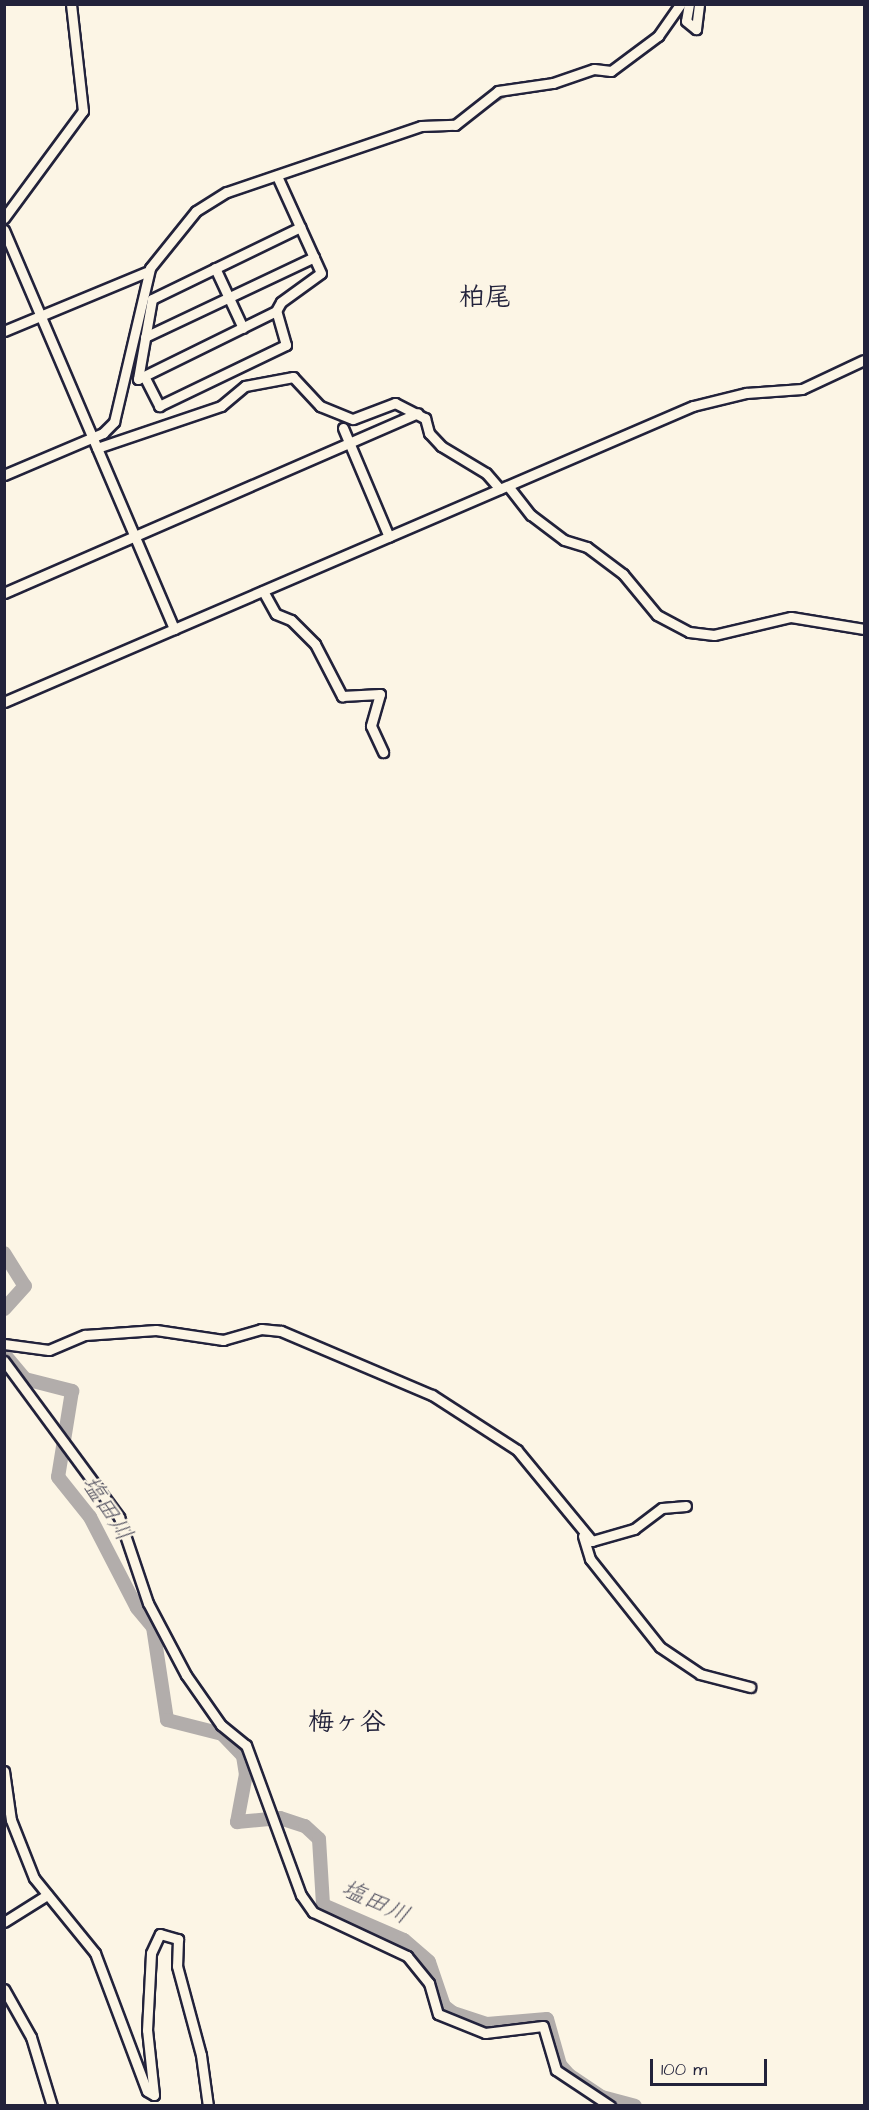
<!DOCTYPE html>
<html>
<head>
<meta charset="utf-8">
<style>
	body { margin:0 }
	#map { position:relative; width:869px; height:2110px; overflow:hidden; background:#fcf5e5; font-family:"Architects Daughter","Klee One",sans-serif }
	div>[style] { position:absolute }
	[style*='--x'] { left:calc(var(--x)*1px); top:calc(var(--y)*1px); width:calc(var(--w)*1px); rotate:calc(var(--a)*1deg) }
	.stream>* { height:2px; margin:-1px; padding:0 1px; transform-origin:1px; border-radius:1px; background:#b2adab }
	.river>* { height:14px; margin:-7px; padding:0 7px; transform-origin:7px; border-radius:7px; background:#b2adab }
	.roads { filter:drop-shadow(2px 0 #22223b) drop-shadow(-2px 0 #22223b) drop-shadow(0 2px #22223b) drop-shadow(0 -2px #22223b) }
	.minor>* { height:9px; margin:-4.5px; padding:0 4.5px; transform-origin:4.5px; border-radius:4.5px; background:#fcf5e5 }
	span { translate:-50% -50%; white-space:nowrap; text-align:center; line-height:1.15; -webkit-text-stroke:4.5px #fcf5e5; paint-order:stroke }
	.water-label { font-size:24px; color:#545362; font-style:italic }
	.quarter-label { font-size:26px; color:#22223b; font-weight:700 }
	.frame { position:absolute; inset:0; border:6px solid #22223b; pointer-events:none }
	.scale { position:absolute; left:650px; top:2059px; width:117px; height:27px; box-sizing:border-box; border:3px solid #22223b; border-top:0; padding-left:8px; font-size:18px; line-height:21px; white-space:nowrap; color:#22223b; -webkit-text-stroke:4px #fcf5e5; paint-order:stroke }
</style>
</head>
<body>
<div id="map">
	<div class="stream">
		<div style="--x:566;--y:83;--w:18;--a:-13"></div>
		<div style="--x:482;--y:110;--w:32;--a:-30"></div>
		<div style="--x:360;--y:152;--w:45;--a:-19.7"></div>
		<div style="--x:119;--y:418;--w:86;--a:-76.6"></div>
		<div style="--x:97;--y:442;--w:22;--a:-39"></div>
		<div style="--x:4;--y:480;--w:95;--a:-22.2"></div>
	</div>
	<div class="river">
		<div style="--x:4;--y:1253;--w:39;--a:58"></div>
		<div style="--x:25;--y:1286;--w:31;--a:132"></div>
		<div style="--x:4;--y:1354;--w:33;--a:50"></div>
		<div style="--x:25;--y:1379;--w:49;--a:14.3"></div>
		<div style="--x:72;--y:1391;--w:87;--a:99.2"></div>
		<div style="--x:58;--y:1477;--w:51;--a:51.3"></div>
		<div style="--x:90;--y:1517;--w:102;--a:62.7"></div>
		<div style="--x:137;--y:1608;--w:25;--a:50"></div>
		<div style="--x:153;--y:1627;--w:94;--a:81.4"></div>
		<div style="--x:167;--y:1720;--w:57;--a:14.3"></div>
		<div style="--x:222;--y:1734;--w:30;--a:46"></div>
		<div style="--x:243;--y:1756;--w:18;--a:81"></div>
		<div style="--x:246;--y:1774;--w:49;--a:100.6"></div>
		<div style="--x:237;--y:1822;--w:43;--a:-5.3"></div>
		<div style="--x:280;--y:1818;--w:26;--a:18"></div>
		<div style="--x:305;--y:1826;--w:19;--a:43"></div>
		<div style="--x:319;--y:1839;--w:66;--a:86.5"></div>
		<div style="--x:323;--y:1905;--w:88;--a:23.4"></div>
		<div style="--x:404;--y:1940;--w:33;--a:41"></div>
		<div style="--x:429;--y:1962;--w:46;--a:71.2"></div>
		<div style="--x:444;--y:2006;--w:11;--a:38"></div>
		<div style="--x:453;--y:2013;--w:36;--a:18"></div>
		<div style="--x:487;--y:2024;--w:60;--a:-4.8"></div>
		<div style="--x:547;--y:2019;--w:48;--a:74.2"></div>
		<div style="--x:560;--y:2065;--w:13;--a:48"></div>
		<div style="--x:569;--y:2075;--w:40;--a:34"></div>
		<div style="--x:602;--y:2097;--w:34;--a:15"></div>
	</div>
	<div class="roads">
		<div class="minor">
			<div style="--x:689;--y:4;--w:17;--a:100"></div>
			<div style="--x:686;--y:21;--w:13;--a:39"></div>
			<div style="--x:696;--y:29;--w:25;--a:-83"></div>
			<div style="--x:4;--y:218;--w:133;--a:-53.6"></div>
			<div style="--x:83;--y:111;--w:108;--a:-96.4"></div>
			<div style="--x:4;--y:230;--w:434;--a:66.9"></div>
			<div style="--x:215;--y:268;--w:66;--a:65"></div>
			<div style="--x:4;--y:331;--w:157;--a:-22.5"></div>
			<div style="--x:145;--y:337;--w:187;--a:-25.3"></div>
			<div style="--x:144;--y:376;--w:34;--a:63"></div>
			<div style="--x:159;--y:406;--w:141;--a:-25.7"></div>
			<div style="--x:286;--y:345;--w:35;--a:-106"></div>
			<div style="--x:276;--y:311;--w:10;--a:-61"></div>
			<div style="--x:281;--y:302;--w:49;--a:-35.9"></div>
			<div style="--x:321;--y:273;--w:107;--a:-114.4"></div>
			<div style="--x:138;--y:379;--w:81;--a:-80.1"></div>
			<div style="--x:152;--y:299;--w:165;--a:-25.9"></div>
			<div style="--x:138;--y:379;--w:154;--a:-26.2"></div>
			<div style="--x:343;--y:428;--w:118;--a:67.1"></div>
			<div style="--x:97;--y:448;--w:131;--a:-18.7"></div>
			<div style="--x:221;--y:406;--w:31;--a:-40"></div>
			<div style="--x:245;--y:386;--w:49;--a:-10.6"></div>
			<div style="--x:293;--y:377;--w:40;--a:47"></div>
			<div style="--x:320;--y:406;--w:35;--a:22"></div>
			<div style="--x:353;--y:419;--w:45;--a:-20.9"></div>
			<div style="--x:395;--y:403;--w:34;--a:27"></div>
			<div style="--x:425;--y:418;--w:16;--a:75"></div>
			<div style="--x:429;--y:433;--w:18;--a:47"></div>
			<div style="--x:441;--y:446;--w:52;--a:31"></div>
			<div style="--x:486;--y:473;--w:21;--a:49"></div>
			<div style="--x:4;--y:475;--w:108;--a:-23"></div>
			<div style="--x:103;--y:433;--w:16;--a:-45"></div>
			<div style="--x:114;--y:422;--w:158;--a:-76.8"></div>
			<div style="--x:150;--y:268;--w:73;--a:-51.1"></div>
			<div style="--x:196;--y:211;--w:36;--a:-32"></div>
			<div style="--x:227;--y:192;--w:205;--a:-18.8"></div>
			<div style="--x:421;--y:126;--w:34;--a:-2"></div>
			<div style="--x:455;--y:125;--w:55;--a:-38.3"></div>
			<div style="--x:498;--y:91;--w:56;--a:-8.3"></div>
			<div style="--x:553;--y:83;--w:43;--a:-18.9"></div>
			<div style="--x:594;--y:69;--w:17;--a:7"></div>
			<div style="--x:611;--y:71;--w:59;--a:-36.7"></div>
			<div style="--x:658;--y:36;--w:39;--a:-55"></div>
			<div style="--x:508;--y:486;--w:37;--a:52"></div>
			<div style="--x:531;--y:515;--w:41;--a:37.1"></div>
			<div style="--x:564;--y:540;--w:24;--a:17"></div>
			<div style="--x:587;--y:547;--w:45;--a:36.9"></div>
			<div style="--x:623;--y:574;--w:53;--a:50.3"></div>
			<div style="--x:657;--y:615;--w:36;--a:28"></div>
			<div style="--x:689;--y:632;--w:25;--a:7"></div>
			<div style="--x:714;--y:635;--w:79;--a:-13.2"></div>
			<div style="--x:791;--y:617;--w:74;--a:9.3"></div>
			<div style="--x:263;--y:591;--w:26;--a:61"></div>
			<div style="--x:276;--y:614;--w:16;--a:22"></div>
			<div style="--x:291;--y:620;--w:34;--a:45"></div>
			<div style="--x:315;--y:644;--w:59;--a:62.6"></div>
			<div style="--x:342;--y:696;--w:38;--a:-3"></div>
			<div style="--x:380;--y:694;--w:33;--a:106"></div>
			<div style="--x:371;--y:726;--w:29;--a:65"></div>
			<div style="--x:4;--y:593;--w:451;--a:-23.5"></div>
			<div style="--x:4;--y:702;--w:750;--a:-23.25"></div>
			<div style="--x:693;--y:406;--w:55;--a:-13.8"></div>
			<div style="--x:746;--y:393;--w:56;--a:-4.1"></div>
			<div style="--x:802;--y:389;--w:68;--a:-25.1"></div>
			<div style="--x:4;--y:1344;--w:45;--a:7.6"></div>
			<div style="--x:49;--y:1350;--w:39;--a:-23"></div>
			<div style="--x:85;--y:1335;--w:71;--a:-4"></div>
			<div style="--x:156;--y:1330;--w:68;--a:8.5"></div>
			<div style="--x:223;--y:1340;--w:40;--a:-16"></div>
			<div style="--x:261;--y:1329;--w:20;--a:6"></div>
			<div style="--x:281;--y:1331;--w:164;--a:23"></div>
			<div style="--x:432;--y:1395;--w:101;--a:32.9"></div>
			<div style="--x:517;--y:1450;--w:118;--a:50.5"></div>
			<div style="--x:592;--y:1541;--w:44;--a:-15.9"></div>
			<div style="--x:634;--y:1529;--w:35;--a:-37"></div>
			<div style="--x:662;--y:1508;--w:24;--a:-5"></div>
			<div style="--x:4;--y:1361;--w:194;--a:53.6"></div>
			<div style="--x:119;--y:1517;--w:91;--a:71.4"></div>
			<div style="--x:148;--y:1603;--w:81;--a:62.2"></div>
			<div style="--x:186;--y:1675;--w:61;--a:55"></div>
			<div style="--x:221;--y:1725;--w:32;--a:39"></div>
			<div style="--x:246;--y:1745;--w:160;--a:69.9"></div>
			<div style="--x:301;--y:1895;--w:21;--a:55"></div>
			<div style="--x:313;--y:1912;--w:104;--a:25.1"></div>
			<div style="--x:407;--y:1956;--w:35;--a:51"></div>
			<div style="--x:429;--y:1983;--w:32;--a:74"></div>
			<div style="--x:438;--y:2014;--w:51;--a:22"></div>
			<div style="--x:485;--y:2033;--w:58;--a:-6.9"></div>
			<div style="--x:543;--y:2026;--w:46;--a:73.5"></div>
			<div style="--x:556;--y:2070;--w:65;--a:33.7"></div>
			<div style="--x:583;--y:1536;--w:24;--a:73"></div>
			<div style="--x:590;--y:1559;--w:112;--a:51.5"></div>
			<div style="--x:660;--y:1647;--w:48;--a:34"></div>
			<div style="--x:700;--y:1674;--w:52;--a:14.6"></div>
			<div style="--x:4;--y:1771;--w:49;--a:81.9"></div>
			<div style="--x:11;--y:1820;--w:62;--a:68.4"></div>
			<div style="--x:34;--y:1878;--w:97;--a:50.9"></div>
			<div style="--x:95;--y:1953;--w:147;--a:69.4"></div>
			<div style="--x:147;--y:2091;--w:8;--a:30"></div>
			<div style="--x:154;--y:2095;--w:65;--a:-96.1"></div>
			<div style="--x:147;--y:2030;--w:77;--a:-87"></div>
			<div style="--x:151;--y:1953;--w:21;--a:-65"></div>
			<div style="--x:160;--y:1934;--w:19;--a:16"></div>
			<div style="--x:178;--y:1939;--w:27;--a:92"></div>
			<div style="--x:177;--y:1966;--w:92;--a:74.9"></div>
			<div style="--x:201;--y:2055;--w:51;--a:82.2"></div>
			<div style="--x:4;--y:1922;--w:51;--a:-32.1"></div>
			<div style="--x:4;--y:1989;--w:55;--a:60.6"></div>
			<div style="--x:31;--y:2037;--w:72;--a:73.1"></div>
		</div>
	</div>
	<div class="water-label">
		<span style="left:106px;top:1509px;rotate:57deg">塩田川</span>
		<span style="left:375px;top:1903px;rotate:25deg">塩田川</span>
	</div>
	<div class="quarter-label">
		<span style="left:485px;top:298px">柏尾</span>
		<span style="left:347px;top:1723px">梅ヶ谷</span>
	</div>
	<div class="frame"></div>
	<div class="scale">100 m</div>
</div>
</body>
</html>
